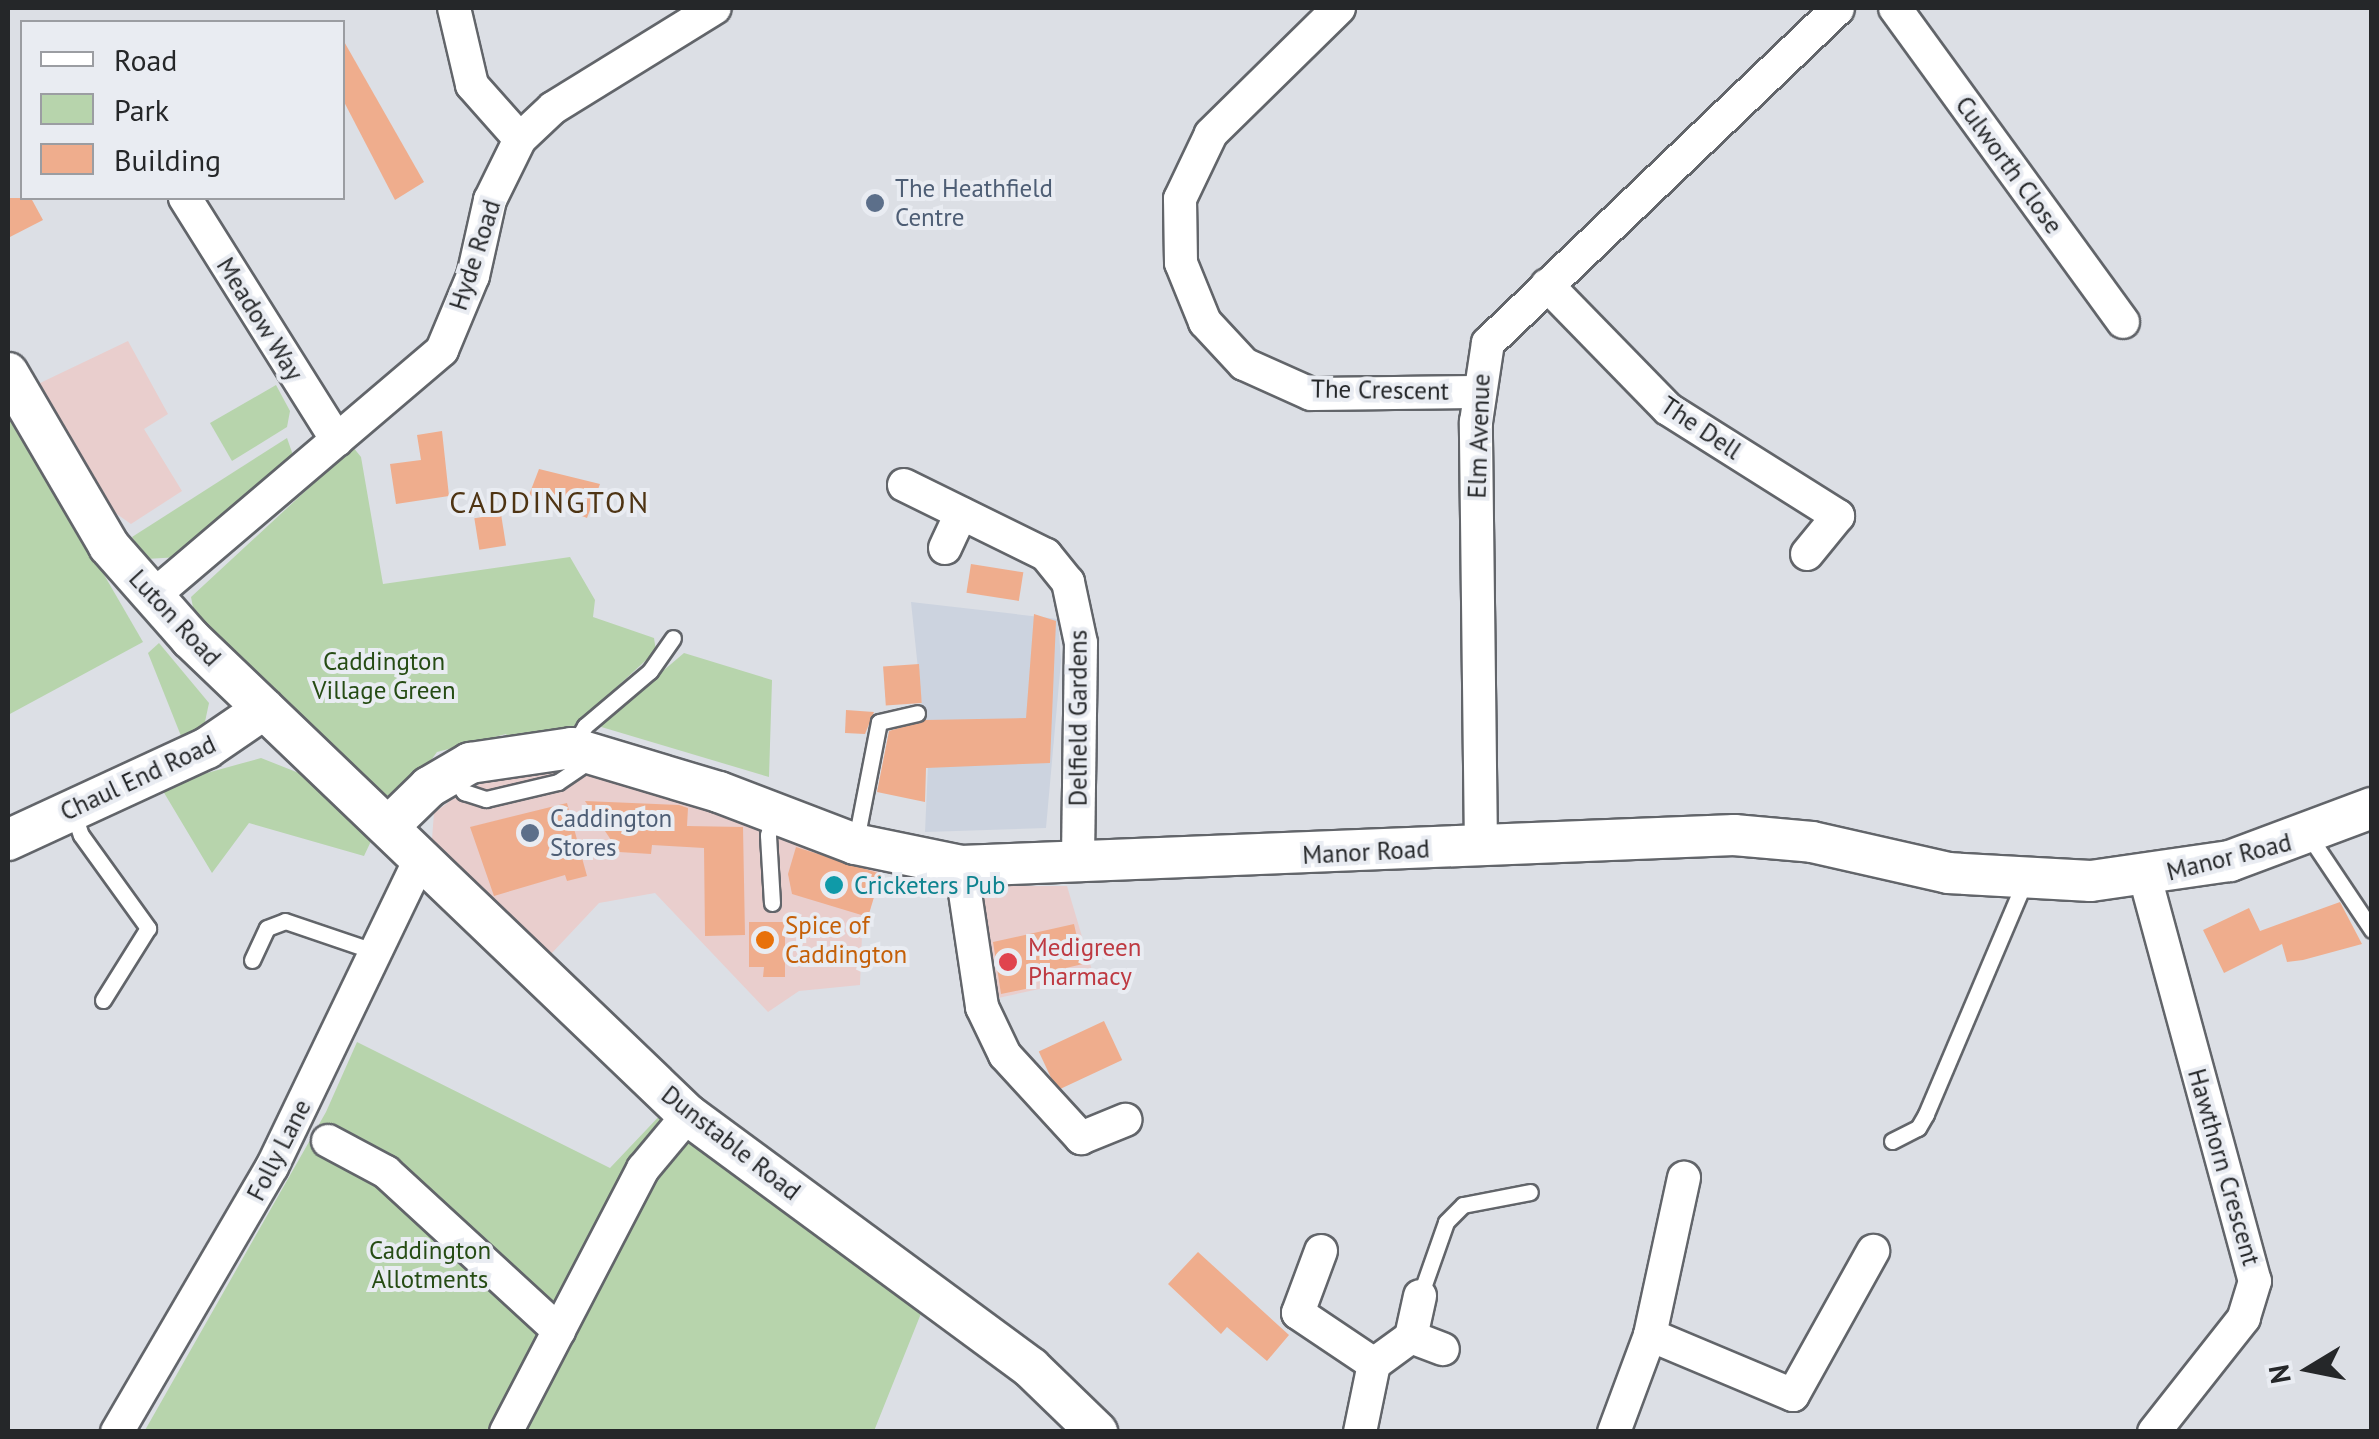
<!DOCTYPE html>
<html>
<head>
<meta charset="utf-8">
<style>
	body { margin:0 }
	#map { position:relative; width:2379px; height:1439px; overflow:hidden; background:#dcdfe5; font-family:"PT Sans",sans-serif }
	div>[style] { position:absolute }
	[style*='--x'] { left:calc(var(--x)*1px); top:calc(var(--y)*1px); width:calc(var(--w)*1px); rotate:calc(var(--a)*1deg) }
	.commercial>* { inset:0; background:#e9cecd }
	.built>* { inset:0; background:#ccd3df }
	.green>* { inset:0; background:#b7d4ac }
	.building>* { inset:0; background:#efad8d; transform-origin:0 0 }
	.roads { filter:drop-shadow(2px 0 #62656a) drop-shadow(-2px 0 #62656a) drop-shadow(0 2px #62656a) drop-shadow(0 -2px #62656a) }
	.service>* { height:15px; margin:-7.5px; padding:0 7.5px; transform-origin:7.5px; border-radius:7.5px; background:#fff }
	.minor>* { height:32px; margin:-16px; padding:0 16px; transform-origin:16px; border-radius:16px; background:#fff }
	.tertiary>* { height:40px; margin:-20px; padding:0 20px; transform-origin:20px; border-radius:20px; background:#fff }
	.dots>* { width:28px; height:28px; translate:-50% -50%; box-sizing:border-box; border:5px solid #e9ecf2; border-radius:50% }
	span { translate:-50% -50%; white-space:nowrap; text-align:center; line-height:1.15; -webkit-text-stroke:8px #e9ecf2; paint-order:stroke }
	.street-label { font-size:25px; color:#252729 }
	.service-label { font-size:25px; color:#4e5e75 }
	.left { translate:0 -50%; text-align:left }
	.park-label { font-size:25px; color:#264c14 }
	.culture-label { font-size:25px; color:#0d838f }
	.food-label { font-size:25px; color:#c56008 }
	.health-label { font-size:25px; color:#be3a42 }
	.quarter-label { font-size:30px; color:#4e3413; letter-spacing:2.5px }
	.frame { position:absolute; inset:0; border:10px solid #252729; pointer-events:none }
	.legend { position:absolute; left:20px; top:20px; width:325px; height:180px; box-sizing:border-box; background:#e9ecf2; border:2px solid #9b9da2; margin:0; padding:12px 18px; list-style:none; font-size:30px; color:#252729 }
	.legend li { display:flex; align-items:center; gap:20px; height:50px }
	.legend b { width:50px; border:2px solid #9b9da2 }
	.north { position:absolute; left:2259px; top:1319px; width:100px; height:100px; -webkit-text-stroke:8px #e9ecf2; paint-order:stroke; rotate:260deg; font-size:28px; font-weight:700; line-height:40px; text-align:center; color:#252729 }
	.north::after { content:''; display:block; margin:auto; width:35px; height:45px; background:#252729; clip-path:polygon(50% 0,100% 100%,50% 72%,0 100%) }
</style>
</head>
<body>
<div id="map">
	<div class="commercial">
		<div style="clip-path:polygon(128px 341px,168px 414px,144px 429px,182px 491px,131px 524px,111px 510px,38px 384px)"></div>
		<div style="clip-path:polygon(553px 767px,601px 774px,882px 870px,862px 935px,860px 985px,799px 991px,768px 1012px,655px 893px,599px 903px,551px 954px,432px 839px,434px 813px,450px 801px,480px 784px)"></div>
		<div style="clip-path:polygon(989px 886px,1067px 886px,1094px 977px,998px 998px,982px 897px)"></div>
	</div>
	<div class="built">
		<div style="clip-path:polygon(911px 602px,1058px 619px,1061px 661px,1046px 828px,925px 832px,928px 765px)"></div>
	</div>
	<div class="green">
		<div style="clip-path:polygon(276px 385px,290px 411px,287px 427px,232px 461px,210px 423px)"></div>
		<div style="clip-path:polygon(8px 409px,143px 642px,8px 715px)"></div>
		<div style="clip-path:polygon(287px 438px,294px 458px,180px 557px,146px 559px,132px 537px)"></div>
		<div style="clip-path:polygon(353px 447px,361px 457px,383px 584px,570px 557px,595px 600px,593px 617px,654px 638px,656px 651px,558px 741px,517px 749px,506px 734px,437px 752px,403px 799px,372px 792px,197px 628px,191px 597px)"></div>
		<div style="clip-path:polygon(159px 643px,209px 703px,203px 731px,183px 741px,148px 653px)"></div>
		<div style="clip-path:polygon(684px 653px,772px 680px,769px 777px,598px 726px)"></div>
		<div style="clip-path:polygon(261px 758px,304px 775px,372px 839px,364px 856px,249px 823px,212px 873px,160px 786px)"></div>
		<div style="clip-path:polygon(357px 1042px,610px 1168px,666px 1109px,930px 1291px,874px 1431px,144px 1432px,326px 1112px)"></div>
	</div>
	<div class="building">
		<div style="clip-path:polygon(342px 38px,424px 182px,395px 200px,342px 98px)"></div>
		<div style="clip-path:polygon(8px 198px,31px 198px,43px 220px,8px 238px)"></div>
		<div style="clip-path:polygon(442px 431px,449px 496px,396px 504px,390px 464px,421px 460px,417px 435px)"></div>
		<div style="clip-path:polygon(539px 469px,600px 484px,587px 518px,529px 495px)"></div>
		<div style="left:501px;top:514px;width:32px;height:27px;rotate:81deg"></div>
		<div style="left:971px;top:564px;width:53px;height:29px;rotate:9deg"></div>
		<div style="clip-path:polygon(1034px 614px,1056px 621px,1050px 763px,926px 768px,925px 802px,877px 792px,889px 731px,925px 720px,1026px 718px)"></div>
		<div style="left:919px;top:664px;width:39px;height:36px;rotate:86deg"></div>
		<div style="clip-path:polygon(846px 710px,874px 712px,865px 734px,845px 733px)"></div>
		<div style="clip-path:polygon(585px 801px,679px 805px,688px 808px,687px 826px,743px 827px,745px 935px,705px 936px,704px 848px,652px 845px,651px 854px,619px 852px)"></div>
		<div style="clip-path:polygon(567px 803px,587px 876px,567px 881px,565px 875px,494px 896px,470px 827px)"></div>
		<div style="clip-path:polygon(796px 847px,881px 874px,868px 917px,792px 894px,788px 874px)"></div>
		<div style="clip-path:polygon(2340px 902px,2362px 944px,2303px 960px,2287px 962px,2282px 944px,2224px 973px,2203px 930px,2249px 908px,2260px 931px)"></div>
		<div style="clip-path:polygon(749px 922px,785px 922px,785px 977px,763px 977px,764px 967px,749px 967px)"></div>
		<div style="clip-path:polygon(1074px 924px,1083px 964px,1027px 977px,1030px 988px,1001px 994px,993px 942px)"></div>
		<div style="left:1104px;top:1021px;width:43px;height:72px;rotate:65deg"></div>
		<div style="clip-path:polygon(1198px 1252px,1289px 1335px,1267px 1361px,1227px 1327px,1221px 1334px,1168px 1284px)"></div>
	</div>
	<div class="roads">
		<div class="service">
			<div style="--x:574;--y:745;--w:22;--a:-60"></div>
			<div style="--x:585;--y:726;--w:85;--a:-40.2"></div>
			<div style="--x:650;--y:671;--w:40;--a:-55.1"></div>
			<div style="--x:453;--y:777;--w:19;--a:54"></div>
			<div style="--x:464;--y:792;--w:23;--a:18"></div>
			<div style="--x:486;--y:799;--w:74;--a:-13.3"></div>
			<div style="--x:558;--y:782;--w:40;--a:-34"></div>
			<div style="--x:73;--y:811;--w:25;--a:72"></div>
			<div style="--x:81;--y:835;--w:115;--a:54.2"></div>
			<div style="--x:148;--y:928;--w:85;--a:122"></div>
			<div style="--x:2309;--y:836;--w:113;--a:56.2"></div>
			<div style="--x:856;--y:840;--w:120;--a:-79"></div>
			<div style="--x:879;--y:722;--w:39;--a:-13"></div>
			<div style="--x:772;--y:903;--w:68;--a:-93.4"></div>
			<div style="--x:768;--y:835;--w:23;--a:-75"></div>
			<div style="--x:252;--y:960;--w:35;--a:-65"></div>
			<div style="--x:267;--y:928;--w:19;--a:-21"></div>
			<div style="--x:285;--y:921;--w:96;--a:18.8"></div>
			<div style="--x:1892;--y:1141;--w:29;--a:-27"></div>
			<div style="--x:1918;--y:1128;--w:16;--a:-60"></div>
			<div style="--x:1926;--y:1114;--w:253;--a:-67"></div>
			<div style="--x:1420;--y:1296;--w:78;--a:-70.6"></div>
			<div style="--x:1446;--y:1222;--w:24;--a:-45"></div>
			<div style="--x:1463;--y:1205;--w:68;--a:-11"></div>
		</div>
		<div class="minor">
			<div style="--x:454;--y:8;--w:79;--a:76.8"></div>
			<div style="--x:472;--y:85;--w:72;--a:48.4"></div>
			<div style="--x:1339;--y:8;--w:180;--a:135.5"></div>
			<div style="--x:1211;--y:134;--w:72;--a:115.5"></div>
			<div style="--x:1180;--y:199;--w:64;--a:89.1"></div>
			<div style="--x:1181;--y:263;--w:64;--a:67.9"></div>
			<div style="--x:1205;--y:322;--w:57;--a:47.1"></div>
			<div style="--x:1244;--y:364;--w:73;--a:24.1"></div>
			<div style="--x:1311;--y:394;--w:167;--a:-0.7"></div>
			<div style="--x:1895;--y:8;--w:388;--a:54"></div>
			<div style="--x:185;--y:198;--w:286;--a:57.9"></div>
			<div style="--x:1547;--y:285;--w:173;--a:45.7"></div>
			<div style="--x:1668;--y:409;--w:201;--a:32.2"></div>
			<div style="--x:1838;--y:516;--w:49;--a:129.2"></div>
			<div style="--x:904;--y:485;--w:158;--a:26.2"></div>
			<div style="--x:1046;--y:555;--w:35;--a:51"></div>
			<div style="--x:1068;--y:582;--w:62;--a:78"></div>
			<div style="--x:1081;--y:643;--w:222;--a:90.8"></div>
			<div style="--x:945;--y:548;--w:38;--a:-65"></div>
			<div style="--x:152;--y:597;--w:381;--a:-40.4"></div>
			<div style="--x:442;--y:350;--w:80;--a:-67.3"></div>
			<div style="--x:473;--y:276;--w:78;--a:-77.4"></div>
			<div style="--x:490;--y:200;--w:68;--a:-63.8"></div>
			<div style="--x:520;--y:139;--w:45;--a:-43.2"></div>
			<div style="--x:553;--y:108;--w:190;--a:-31.7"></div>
			<div style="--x:1481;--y:847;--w:425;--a:-90.7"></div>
			<div style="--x:1476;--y:422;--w:80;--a:-81.4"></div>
			<div style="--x:1488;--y:343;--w:484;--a:-43.7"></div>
			<div style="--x:961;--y:866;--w:143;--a:81.5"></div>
			<div style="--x:982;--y:1007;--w:53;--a:64.4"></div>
			<div style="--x:1005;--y:1055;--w:113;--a:47.5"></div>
			<div style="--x:1081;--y:1138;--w:48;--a:-22.2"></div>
			<div style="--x:2145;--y:877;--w:419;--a:74.8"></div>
			<div style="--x:2255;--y:1281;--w:39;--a:107"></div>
			<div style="--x:2244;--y:1318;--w:145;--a:128.3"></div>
			<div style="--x:328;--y:1141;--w:66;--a:28.1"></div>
			<div style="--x:386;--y:1172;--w:235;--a:42.6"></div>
			<div style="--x:1321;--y:1251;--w:66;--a:110.4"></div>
			<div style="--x:1298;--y:1313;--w:92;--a:33.9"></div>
			<div style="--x:1650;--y:1335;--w:155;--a:22.8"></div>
			<div style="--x:1793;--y:1395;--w:165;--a:-60.9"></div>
			<div style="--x:1411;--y:1337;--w:34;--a:21"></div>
			<div style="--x:117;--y:1432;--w:307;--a:-59.7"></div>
			<div style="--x:272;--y:1167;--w:343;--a:-64.3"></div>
			<div style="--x:506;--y:1432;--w:297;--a:-62.5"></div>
			<div style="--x:643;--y:1169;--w:70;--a:-50.2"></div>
			<div style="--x:1360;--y:1432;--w:69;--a:-78.4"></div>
			<div style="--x:1374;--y:1364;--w:46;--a:-36.1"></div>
			<div style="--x:1411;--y:1337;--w:42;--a:-77.6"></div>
			<div style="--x:1614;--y:1432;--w:103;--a:-69.6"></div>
			<div style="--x:1650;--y:1335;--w:161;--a:-77.8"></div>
		</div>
		<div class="tertiary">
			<div style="--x:8;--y:373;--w:200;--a:59.7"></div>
			<div style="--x:109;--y:546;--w:123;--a:48.6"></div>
			<div style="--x:190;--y:638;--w:690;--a:43.77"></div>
			<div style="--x:688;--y:1115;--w:426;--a:36.4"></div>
			<div style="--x:1031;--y:1368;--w:92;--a:44.1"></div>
			<div style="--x:388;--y:827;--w:57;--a:-44.3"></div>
			<div style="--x:429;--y:787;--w:48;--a:-30.3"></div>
			<div style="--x:470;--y:763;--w:103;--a:-8.4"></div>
			<div style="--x:572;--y:748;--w:153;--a:16.7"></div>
			<div style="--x:719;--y:792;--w:146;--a:20.9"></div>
			<div style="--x:855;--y:844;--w:108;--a:11.7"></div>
			<div style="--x:961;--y:866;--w:774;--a:-2.3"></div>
			<div style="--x:1734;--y:835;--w:78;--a:5.1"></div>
			<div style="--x:1812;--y:842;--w:139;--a:12.8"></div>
			<div style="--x:1948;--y:873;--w:143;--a:3.2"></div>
			<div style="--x:2091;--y:881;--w:140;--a:-8.2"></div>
			<div style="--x:2230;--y:861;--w:152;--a:-20.5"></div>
			<div style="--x:8;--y:840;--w:219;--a:-24.8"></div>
			<div style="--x:207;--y:748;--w:69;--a:-34.4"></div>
		</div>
	</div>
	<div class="dots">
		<div style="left:875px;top:203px;background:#5c6f8a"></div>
		<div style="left:530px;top:833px;background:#5c6f8a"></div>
		<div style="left:834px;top:885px;background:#0f9aa8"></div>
		<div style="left:765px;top:940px;background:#e8710a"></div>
		<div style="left:1008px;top:962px;background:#e0444e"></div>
	</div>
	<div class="street-label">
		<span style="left:2009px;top:165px;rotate:54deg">Culworth Close</span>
		<span style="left:475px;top:255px;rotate:-72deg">Hyde Road</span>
		<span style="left:260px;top:319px;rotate:58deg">Meadow Way</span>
		<span style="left:1380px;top:390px;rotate:1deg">The Crescent</span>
		<span style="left:1701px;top:428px;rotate:34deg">The Dell</span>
		<span style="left:1479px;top:436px;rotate:-88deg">Elm Avenue</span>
		<span style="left:175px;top:618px;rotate:47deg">Luton Road</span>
		<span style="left:1078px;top:718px;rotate:-90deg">Delfield Gardens</span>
		<span style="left:138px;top:778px;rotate:-25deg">Chaul End Road</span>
		<span style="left:1366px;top:852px;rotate:-3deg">Manor Road</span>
		<span style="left:2229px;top:857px;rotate:-14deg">Manor Road</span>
		<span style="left:731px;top:1143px;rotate:38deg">Dunstable Road</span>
		<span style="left:279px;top:1150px;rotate:-63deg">Folly Lane</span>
		<span style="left:2224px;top:1167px;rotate:74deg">Hawthorn Crescent</span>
	</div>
	<div class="service-label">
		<span class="left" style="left:895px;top:203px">The Heathfield<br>Centre</span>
		<span class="left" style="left:550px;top:833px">Caddington<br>Stores</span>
	</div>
	<div class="park-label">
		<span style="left:384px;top:676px">Caddington<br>Village Green</span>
		<span style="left:430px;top:1265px">Caddington<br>Allotments</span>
	</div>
	<div class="culture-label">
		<span class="left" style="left:854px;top:885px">Cricketers Pub</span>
	</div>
	<div class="food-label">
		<span class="left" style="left:785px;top:940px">Spice of<br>Caddington</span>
	</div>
	<div class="health-label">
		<span class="left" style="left:1028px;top:962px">Medigreen<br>Pharmacy</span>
	</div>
	<div class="quarter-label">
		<span style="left:550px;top:502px">CADDINGTON</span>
	</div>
	<div class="frame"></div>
	<ul class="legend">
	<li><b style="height:12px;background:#fff"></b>Road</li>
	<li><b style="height:28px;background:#b7d4ac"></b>Park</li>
	<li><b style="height:28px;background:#efad8d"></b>Building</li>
	</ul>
	<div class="north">N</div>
</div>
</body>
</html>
